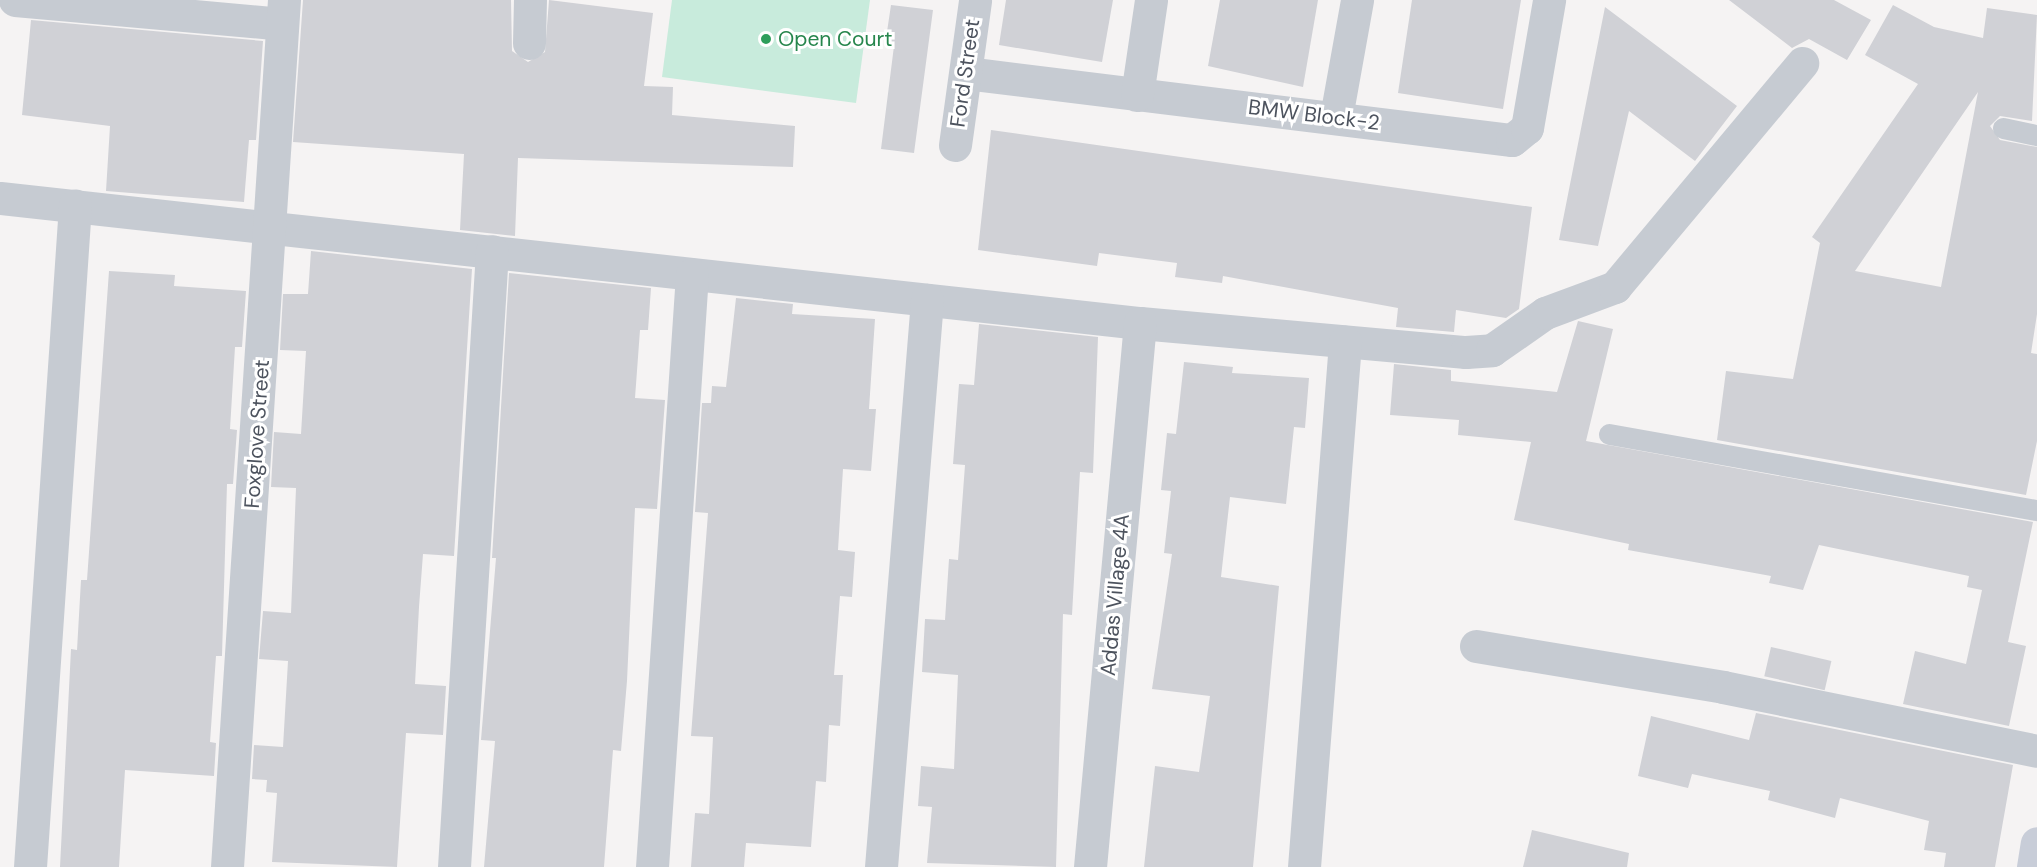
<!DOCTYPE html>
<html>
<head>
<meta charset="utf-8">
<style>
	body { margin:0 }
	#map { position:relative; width:2037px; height:867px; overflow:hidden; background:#f5f3f3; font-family:"DM Sans",sans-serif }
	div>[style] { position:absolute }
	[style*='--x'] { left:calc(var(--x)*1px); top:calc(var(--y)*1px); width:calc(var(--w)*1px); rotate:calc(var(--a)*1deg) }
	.green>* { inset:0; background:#c8ebdc }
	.building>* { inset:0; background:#d0d1d6; transform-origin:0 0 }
	.service>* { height:21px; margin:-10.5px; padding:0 10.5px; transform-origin:10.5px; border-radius:10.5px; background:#c6cbd2 }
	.minor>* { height:33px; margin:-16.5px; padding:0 16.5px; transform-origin:16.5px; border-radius:16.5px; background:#c6cbd2 }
	.secondary>* { height:33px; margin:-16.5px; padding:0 16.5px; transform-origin:16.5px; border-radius:16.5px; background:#c8cdd8 }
	.dots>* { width:16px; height:16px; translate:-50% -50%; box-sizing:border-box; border:3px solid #fff; border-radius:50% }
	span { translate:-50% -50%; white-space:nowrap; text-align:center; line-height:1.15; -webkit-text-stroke:6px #fff; paint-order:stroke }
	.leisure-label { font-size:21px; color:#27864d }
	.left { translate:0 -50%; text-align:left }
	.street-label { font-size:21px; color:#4d535e }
</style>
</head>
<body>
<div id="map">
	<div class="green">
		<div style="clip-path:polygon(672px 0,870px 0,856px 103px,662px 77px)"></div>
	</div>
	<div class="building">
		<div style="clip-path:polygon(303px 0,511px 0,512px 51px,528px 62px,545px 52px,549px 0,653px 13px,644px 86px,673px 87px,672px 115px,795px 126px,793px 167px,518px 158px,515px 236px,460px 230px,464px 154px,293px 142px)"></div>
		<div style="clip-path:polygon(1006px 0,1113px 0,1102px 62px,999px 45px)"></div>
		<div style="clip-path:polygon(1220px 0,1318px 0,1303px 87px,1208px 66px)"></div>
		<div style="clip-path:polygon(1412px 0,1521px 0,1503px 109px,1398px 93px)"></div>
		<div style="clip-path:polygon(1729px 0,1834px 0,1871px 20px,1847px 60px,1809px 39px,1792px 48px)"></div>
		<div style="clip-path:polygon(891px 5px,933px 10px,914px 153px,881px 149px,894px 46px,885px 45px)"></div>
		<div style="clip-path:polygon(evenodd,1893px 5px,1934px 27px,1983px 38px,1987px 8px,2037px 15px,2032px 121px,2000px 116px,1990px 126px,2000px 140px,2037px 147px,2037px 314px,2031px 353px,2037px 354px,2037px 441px,2026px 495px,1717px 440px,1726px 371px,1793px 379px,1820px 243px,1812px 237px,1918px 84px,1865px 55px,1893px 5px,1978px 92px,1941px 287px,1855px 271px,1978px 92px)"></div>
		<div style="clip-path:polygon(1605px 7px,1737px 106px,1695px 161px,1629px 111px,1598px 246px,1559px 240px)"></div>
		<div style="clip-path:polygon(31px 20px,263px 41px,256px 140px,249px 140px,244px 202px,106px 191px,110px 126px,22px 115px)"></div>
		<div style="clip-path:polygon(991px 130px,1532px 207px,1519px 309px,1506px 318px,1456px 310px,1454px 332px,1396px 327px,1398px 308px,1223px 276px,1222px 283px,1175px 277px,1177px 263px,1099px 253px,1097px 266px,978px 250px)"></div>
		<div style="clip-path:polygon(311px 251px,472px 269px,454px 556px,423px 554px,419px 607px,415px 684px,446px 686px,443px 735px,406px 733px,397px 867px,272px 862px,277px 793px,266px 792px,267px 780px,252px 779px,254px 745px,283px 747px,288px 661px,259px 659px,263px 611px,291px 613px,296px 488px,271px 487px,274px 432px,301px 434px,306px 351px,280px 350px,283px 294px,308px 294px)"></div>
		<div style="clip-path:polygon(109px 271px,175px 275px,174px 286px,246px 291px,242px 347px,235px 347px,230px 429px,237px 430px,233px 484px,227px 484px,222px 656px,216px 656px,210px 742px,216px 743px,214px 776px,125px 770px,119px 867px,60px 867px,71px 649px,77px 650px,81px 580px,87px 580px)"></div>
		<div style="clip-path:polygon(509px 273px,651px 288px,648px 330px,640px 330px,635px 398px,665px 400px,657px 509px,635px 508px,627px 681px,621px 751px,613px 750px,604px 867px,484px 867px,495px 741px,481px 740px,496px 558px,492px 558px)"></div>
		<div style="clip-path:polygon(736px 298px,793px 304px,792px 314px,875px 319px,869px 409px,876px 409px,871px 471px,843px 469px,838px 550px,855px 552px,852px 597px,840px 596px,834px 675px,843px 675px,840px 726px,829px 725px,826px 782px,816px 781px,811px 847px,746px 843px,744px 867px,691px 867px,695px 813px,709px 814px,713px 737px,691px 736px,708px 513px,695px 512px,702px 403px,711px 403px,712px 386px,726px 387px)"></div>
		<div style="clip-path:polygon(1578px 321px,1613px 329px,1586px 441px,2033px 522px,2008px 642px,2026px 646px,2009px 726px,1903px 704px,1915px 651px,1966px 664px,1982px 590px,1967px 587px,1969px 576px,1819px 545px,1803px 590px,1769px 583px,1771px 576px,1628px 550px,1629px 544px,1514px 520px,1531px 442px,1458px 435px,1459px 420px,1390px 415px,1394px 364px,1451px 370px,1451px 381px,1557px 392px)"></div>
		<div style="clip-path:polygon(979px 324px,1098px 337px,1093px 473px,1080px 472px,1072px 615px,1063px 614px,1056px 867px,927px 863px,932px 807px,918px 806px,921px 766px,954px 769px,958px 675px,922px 672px,925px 619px,945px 620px,949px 559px,958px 560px,965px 465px,953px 464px,959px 384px,974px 385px)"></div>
		<div style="clip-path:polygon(1184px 362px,1233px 367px,1232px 373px,1309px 378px,1305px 428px,1294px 427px,1286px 504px,1230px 497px,1221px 577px,1279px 586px,1253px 867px,1144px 867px,1155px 766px,1199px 772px,1210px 696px,1152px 689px,1172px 554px,1164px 553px,1171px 491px,1161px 490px,1167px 433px,1176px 434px)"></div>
		<div style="left:1771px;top:647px;width:62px;height:30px;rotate:13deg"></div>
		<div style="clip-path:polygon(1756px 713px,2013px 765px,1995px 867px,1944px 867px,1946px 853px,1924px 850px,1929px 821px,1840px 798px,1835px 818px,1768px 800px,1770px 791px,1692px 774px,1688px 788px,1638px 776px,1651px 716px,1749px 740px)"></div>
		<div style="clip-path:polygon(1532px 830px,1629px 853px,1627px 867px,1523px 867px)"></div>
	</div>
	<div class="service">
		<div style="--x:2003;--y:128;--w:35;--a:12"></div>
		<div style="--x:1609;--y:434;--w:435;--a:10.1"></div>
	</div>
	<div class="minor">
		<div style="--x:15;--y:0;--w:268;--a:5.1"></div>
		<div style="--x:529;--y:43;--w:43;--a:-88.7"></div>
		<div style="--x:966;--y:73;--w:550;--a:7"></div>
		<div style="--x:1512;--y:140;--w:19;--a:-39"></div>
		<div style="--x:1527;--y:128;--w:130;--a:-80.2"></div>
		<div style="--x:1137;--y:95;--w:96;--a:-81.6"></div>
		<div style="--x:1336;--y:117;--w:119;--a:-79.8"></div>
		<div style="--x:955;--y:145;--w:146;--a:-82.1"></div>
		<div style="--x:0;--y:198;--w:1147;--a:6.26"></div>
		<div style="--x:1140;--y:323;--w:327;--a:5.1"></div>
		<div style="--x:1466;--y:352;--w:26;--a:-4"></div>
		<div style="--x:1492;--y:350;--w:65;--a:-34.9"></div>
		<div style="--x:1545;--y:313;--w:75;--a:-20.4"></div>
		<div style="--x:1615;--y:287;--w:292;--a:-50.1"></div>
		<div style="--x:1476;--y:646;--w:250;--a:9.4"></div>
		<div style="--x:1723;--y:687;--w:320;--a:11.5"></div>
		<div style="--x:30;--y:867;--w:663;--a:-86.11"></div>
		<div style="--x:227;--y:867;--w:869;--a:-86.24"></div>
		<div style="--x:454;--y:867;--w:617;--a:-86.47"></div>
		<div style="--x:652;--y:867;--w:594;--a:-86.14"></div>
		<div style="--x:881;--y:867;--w:569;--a:-85.36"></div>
		<div style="--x:1090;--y:867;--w:546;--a:-84.75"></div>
		<div style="--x:1304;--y:867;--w:527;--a:-85.53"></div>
	</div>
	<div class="secondary">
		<div style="--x:2033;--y:867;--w:24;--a:-81"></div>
	</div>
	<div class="dots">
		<div style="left:766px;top:39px;background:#2e9e5b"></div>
	</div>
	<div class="leisure-label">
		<span class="left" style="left:778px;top:39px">Open Court</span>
	</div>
	<div class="street-label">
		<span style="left:965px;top:73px;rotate:-82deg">Ford Street</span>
		<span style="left:1314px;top:115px;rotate:7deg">BMW Block-2</span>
		<span style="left:257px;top:434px;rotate:-86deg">Foxglove Street</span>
		<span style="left:1115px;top:595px;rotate:-85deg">Addas Village 4A</span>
	</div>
</div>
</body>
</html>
